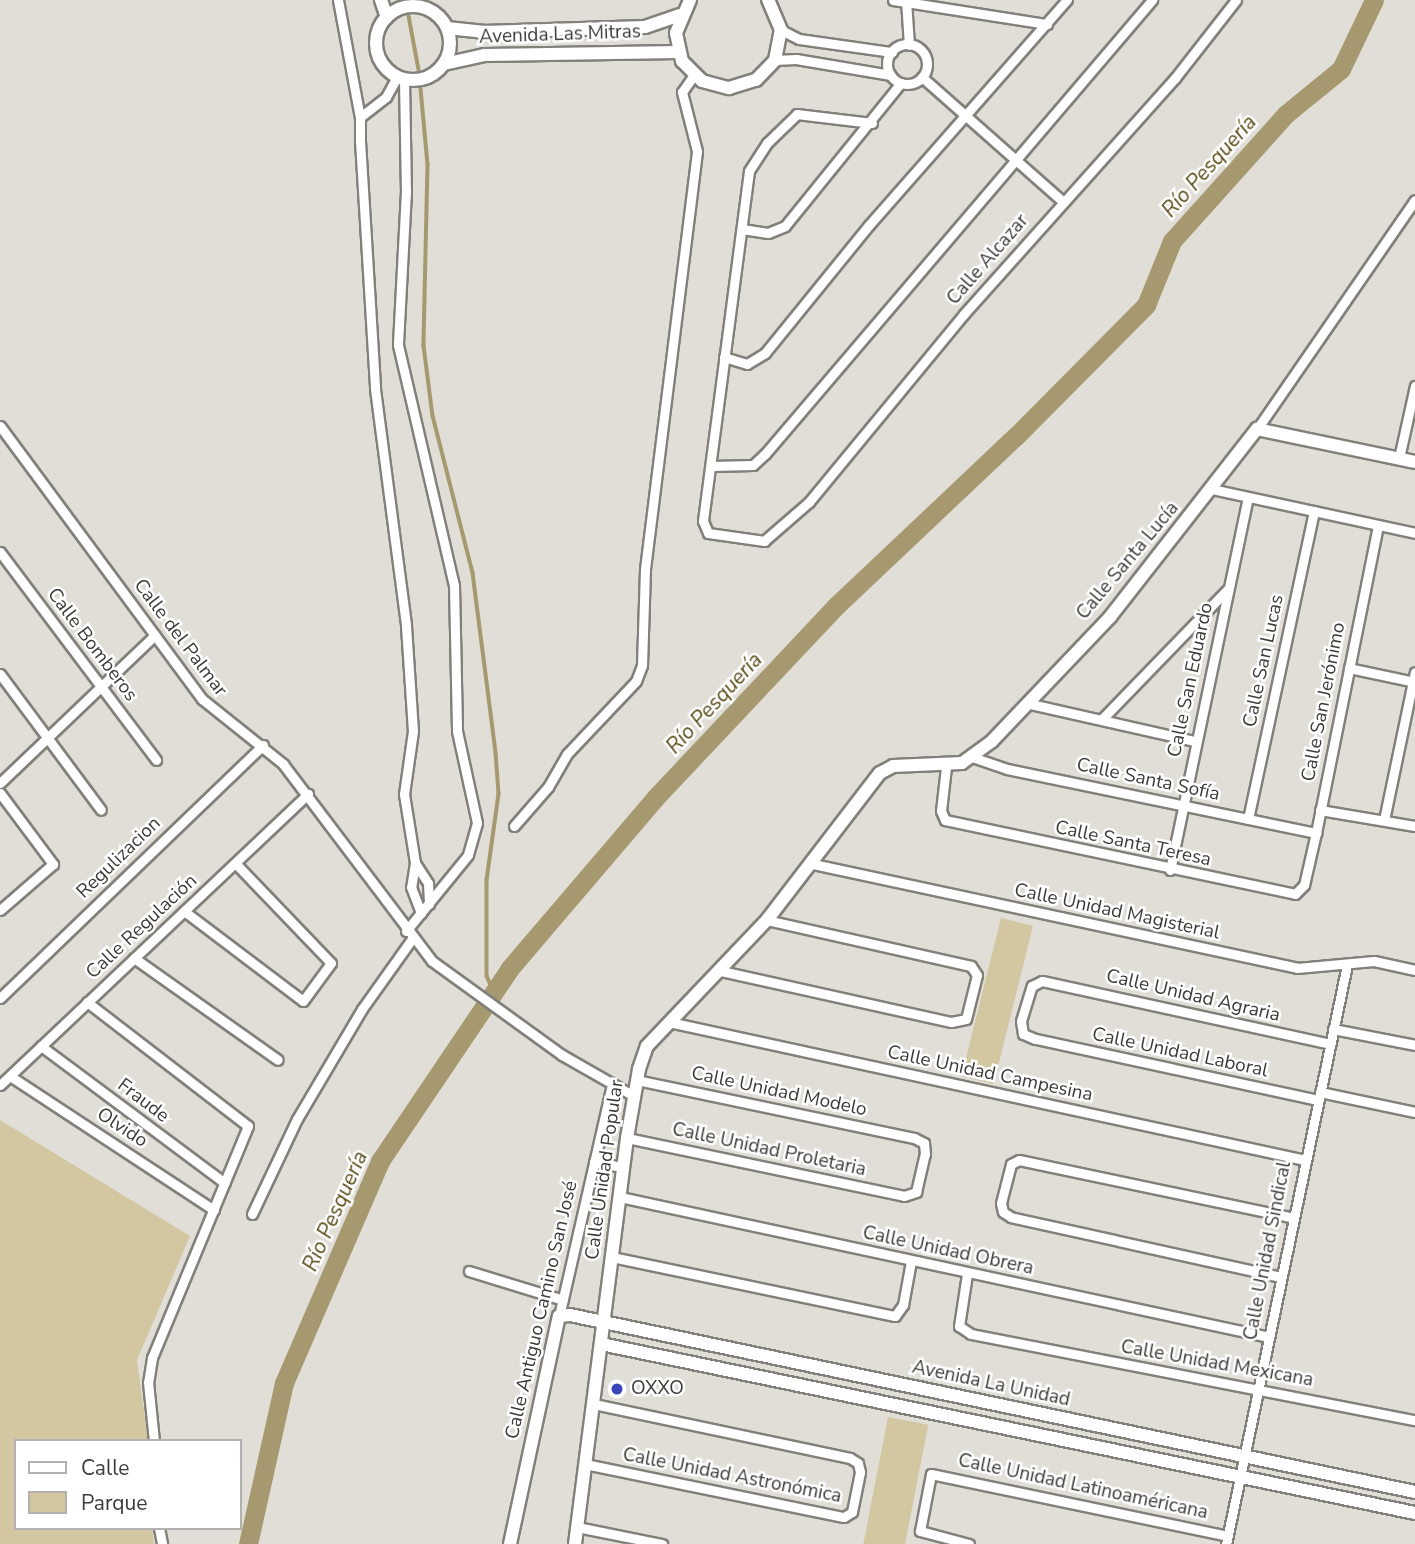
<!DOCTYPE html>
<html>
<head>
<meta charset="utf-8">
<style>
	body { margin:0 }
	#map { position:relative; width:1415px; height:1544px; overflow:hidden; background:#e0ded7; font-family:"Nunito Sans",sans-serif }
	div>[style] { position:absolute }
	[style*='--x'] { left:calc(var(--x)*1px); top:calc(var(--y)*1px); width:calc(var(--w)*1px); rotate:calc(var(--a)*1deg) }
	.green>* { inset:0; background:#d2c7a1; transform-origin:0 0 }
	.stream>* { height:3.5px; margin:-1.75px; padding:0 1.75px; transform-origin:1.75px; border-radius:1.75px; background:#a7996f }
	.river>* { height:19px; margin:-9.5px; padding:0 9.5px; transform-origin:9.5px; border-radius:9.5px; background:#a7996f }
	.roads { filter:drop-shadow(2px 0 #82807a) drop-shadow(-2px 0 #82807a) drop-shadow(0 2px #82807a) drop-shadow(0 -2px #82807a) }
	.street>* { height:9px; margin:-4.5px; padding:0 4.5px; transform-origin:4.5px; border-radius:4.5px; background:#fff }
	.street>.ring { margin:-4.5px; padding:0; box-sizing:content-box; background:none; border:9px solid #fff; border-radius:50% }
	.secondary>* { height:12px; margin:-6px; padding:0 6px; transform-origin:6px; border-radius:6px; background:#fff }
	.secondary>.ring { margin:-6px; padding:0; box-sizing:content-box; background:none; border:12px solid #fff; border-radius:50% }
	.dots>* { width:19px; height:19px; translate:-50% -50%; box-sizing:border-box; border:4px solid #fff; border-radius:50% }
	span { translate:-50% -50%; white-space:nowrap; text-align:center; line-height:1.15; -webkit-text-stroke:5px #fff; paint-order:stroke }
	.street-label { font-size:19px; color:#3c3b38 }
	.poi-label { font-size:19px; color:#3c3b38 }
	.left { translate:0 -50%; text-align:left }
	.water-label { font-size:21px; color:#5a4b17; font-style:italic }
	.legend { position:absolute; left:14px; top:1439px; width:228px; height:91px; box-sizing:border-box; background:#fff; border:2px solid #b1b1af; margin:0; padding:9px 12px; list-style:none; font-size:21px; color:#3c3b38 }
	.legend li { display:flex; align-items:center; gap:14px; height:35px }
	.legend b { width:35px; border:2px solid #b1b1af }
</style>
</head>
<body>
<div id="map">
	<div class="green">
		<div style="left:1001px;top:918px;width:33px;height:163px;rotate:14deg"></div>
		<div style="clip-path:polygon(0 1120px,190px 1236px,137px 1360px,148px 1441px,16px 1441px,16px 1528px,152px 1528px,154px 1544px,0 1544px)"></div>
		<div style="left:888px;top:1417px;width:41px;height:130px;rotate:11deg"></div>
	</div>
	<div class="stream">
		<div style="--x:409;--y:16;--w:55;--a:79.5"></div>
		<div style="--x:421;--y:89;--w:76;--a:84.7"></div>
		<div style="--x:428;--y:165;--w:181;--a:91.3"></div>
		<div style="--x:424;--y:346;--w:71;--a:82.7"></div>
		<div style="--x:433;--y:416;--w:162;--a:75.7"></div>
		<div style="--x:473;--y:573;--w:181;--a:82.7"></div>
		<div style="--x:496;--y:753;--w:41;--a:85.8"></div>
		<div style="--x:499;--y:794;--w:87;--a:97.9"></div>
		<div style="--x:487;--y:880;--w:96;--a:90"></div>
		<div style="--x:487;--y:976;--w:17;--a:66"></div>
	</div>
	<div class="river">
		<div style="--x:248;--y:1544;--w:165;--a:-77.4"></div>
		<div style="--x:284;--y:1383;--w:242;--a:-66.6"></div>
		<div style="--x:380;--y:1161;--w:233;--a:-56"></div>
		<div style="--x:510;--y:968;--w:223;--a:-49.5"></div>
		<div style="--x:655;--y:798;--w:265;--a:-46.7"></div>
		<div style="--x:837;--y:605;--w:246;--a:-43.4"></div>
		<div style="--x:1016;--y:436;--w:185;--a:-45.2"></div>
		<div style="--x:1146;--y:305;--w:69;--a:-67.9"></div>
		<div style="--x:1172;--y:241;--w:171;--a:-48.1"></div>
		<div style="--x:1286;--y:114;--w:71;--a:-39.3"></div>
		<div style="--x:1341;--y:69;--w:76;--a:-64.4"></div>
	</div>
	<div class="roads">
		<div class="street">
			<div style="--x:338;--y:0;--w:119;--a:79.4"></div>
			<div style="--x:893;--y:0;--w:156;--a:8.9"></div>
			<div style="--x:906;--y:0;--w:45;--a:86.2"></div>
			<div style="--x:781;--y:30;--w:20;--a:27"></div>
			<div style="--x:799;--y:39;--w:94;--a:8"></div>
			<div class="ring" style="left:887px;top:44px;width:31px;height:31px"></div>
			<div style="--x:775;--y:60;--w:21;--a:-3"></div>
			<div style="--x:796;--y:59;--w:96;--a:9.6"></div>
			<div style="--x:397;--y:77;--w:23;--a:119"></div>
			<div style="--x:386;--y:97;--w:33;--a:142"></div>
			<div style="--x:360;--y:117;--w:24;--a:90"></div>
			<div style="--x:360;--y:141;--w:248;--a:86.5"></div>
			<div style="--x:375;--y:389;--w:239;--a:82.5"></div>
			<div style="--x:406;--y:626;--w:105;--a:86.2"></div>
			<div style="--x:413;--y:731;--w:64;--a:98.1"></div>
			<div style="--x:404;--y:794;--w:70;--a:80.9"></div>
			<div style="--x:415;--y:863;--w:24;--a:99"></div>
			<div style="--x:411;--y:887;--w:28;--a:69"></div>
			<div style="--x:922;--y:77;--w:187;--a:41.5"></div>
			<div style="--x:404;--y:79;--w:112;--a:89"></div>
			<div style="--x:406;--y:191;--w:154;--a:93"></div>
			<div style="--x:398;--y:345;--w:246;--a:76.9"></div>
			<div style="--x:454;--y:585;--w:146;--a:88.8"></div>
			<div style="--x:457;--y:731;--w:94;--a:77.7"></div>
			<div style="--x:477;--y:823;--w:33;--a:106"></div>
			<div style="--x:468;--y:855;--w:98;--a:129.2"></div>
			<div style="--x:872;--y:123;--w:76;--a:-173.2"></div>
			<div style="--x:797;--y:114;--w:42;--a:136"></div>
			<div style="--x:767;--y:143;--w:33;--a:123"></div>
			<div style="--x:749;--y:171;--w:353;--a:97.5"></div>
			<div style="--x:703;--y:521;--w:13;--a:67"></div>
			<div style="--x:708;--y:533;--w:57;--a:8.1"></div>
			<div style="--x:764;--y:541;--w:60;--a:-40.9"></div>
			<div style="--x:809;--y:502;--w:244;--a:-50.5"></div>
			<div style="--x:964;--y:314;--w:317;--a:-48.2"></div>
			<div style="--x:1175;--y:78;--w:99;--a:-52"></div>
			<div style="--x:742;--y:229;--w:26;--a:9"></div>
			<div style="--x:768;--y:233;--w:18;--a:-22"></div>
			<div style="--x:785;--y:226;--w:184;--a:-51"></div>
			<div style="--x:724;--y:357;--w:24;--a:17"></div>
			<div style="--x:747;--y:364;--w:21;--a:-31"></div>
			<div style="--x:765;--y:353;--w:165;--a:-50.9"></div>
			<div style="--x:869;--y:225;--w:300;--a:-48.7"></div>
			<div style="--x:0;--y:426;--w:340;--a:53.5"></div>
			<div style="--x:202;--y:699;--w:104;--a:38.7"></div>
			<div style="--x:283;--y:764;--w:247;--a:52.9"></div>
			<div style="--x:432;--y:961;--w:160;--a:35.9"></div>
			<div style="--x:562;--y:1055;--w:83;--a:29.7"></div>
			<div style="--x:1257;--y:429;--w:278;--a:-55.4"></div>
			<div style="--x:1399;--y:458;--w:74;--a:-77.5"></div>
			<div style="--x:711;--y:466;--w:42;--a:-1.4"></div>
			<div style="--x:753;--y:465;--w:16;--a:-43"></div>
			<div style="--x:765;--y:454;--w:597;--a:-49.55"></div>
			<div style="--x:1212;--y:489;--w:208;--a:12.2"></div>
			<div style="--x:0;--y:552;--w:260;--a:53.1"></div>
			<div style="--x:1349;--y:668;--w:67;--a:12"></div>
			<div style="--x:0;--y:674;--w:169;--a:53.4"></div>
			<div style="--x:1026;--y:703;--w:173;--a:12.7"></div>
			<div style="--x:1102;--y:719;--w:180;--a:-45.9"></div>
			<div style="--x:975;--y:758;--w:34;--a:19"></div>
			<div style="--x:1007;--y:769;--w:316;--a:11.7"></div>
			<div style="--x:946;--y:767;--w:44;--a:96.5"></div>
			<div style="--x:941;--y:811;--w:10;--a:66"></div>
			<div style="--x:945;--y:820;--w:358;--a:11.9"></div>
			<div style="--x:1295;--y:894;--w:13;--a:-45"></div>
			<div style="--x:1304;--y:885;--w:53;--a:-77"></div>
			<div style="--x:1316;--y:833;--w:314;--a:-78.6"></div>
			<div style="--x:0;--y:783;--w:214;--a:-43.7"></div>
			<div style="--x:0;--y:793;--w:89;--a:53.3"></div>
			<div style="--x:53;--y:864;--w:70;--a:139"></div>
			<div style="--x:1320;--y:810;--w:96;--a:9.6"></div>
			<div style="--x:1248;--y:819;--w:315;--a:-77.9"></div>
			<div style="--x:1384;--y:820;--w:151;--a:-78.2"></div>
			<div style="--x:514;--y:826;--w:52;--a:-48.9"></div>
			<div style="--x:548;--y:787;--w:38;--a:-60"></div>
			<div style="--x:567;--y:754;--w:100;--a:-46.6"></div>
			<div style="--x:636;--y:681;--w:17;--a:-69"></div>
			<div style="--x:642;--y:665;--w:96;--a:-88.2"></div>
			<div style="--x:645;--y:569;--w:421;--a:-82.9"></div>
			<div style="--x:697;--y:151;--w:61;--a:-104.3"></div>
			<div style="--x:682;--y:92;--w:21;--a:-55"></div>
			<div style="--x:415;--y:863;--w:24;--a:57"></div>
			<div style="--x:428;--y:883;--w:21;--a:87"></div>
			<div style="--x:813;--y:864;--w:495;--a:12.1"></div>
			<div style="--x:1297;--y:968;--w:77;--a:-5.2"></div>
			<div style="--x:1374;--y:961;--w:42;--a:12.4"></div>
			<div style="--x:1170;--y:870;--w:381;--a:-78.2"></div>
			<div style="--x:184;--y:911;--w:149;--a:37.1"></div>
			<div style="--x:303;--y:1001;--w:47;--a:-53.6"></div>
			<div style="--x:331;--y:963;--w:137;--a:-133.8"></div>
			<div style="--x:134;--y:958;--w:176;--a:35.3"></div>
			<div style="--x:721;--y:971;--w:236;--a:12.5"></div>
			<div style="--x:951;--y:1022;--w:15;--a:-11"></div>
			<div style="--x:966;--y:1019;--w:45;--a:-76"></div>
			<div style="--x:977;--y:975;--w:11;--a:-124"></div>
			<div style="--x:971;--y:966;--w:209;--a:-167.3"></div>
			<div style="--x:0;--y:998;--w:365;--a:-43.9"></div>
			<div style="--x:87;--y:1002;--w:203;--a:37.6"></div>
			<div style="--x:248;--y:1126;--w:251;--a:112.5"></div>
			<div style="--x:152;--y:1358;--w:24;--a:99"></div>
			<div style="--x:148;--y:1382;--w:59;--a:84.2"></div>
			<div style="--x:669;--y:1022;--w:651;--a:12.24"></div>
			<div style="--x:1333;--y:1029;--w:84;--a:11"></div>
			<div style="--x:41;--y:1046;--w:229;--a:36.7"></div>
			<div style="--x:10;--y:1076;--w:244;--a:33.3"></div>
			<div style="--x:0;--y:1085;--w:424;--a:-43.4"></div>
			<div style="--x:1320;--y:1092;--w:97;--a:11.9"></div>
			<div style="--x:1318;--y:1100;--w:289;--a:-167.8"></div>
			<div style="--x:1035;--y:1039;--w:13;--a:-157"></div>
			<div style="--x:1023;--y:1034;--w:13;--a:-99"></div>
			<div style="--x:1021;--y:1021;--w:37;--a:-73"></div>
			<div style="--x:1032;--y:986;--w:11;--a:-27"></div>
			<div style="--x:1042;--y:981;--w:295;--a:12.3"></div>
			<div style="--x:627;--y:1138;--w:283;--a:11.8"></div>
			<div style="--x:904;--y:1196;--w:13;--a:-18"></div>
			<div style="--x:916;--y:1192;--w:39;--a:-77"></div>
			<div style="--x:925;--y:1154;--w:11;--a:-95"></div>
			<div style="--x:924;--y:1143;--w:11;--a:-153"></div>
			<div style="--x:914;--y:1138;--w:284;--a:-168.2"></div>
			<div style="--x:594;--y:1162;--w:29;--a:10"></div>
			<div style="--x:620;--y:1197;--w:664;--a:12.17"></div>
			<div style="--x:252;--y:1214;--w:105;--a:-64.7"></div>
			<div style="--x:297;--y:1119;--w:128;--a:-59.4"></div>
			<div style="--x:362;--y:1009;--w:86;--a:-54.5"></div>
			<div style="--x:612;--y:1257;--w:289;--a:11.8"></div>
			<div style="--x:895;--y:1316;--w:14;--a:-54"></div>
			<div style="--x:903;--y:1305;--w:45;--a:-79.7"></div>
			<div style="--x:469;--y:1271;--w:98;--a:17.1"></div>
			<div style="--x:967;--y:1274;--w:53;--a:98.7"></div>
			<div style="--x:959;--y:1326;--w:14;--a:34"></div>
			<div style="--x:971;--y:1334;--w:452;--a:11"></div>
			<div style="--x:1281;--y:1277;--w:277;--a:-167.5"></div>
			<div style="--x:1011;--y:1217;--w:9;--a:-148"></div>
			<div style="--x:1003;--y:1212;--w:9;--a:-103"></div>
			<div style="--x:1001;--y:1203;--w:40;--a:-75.6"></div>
			<div style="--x:1011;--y:1164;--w:9;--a:-27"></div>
			<div style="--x:1019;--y:1160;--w:281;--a:11.9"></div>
			<div style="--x:559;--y:1316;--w:238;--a:-77.1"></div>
			<div style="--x:585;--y:1464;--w:264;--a:11.6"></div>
			<div style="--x:844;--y:1517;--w:9;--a:-32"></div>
			<div style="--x:852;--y:1512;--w:41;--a:-78.7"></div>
			<div style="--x:860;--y:1472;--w:9;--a:-103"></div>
			<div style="--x:858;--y:1463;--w:9;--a:-148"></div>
			<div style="--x:850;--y:1458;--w:263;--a:-168.1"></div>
			<div style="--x:577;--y:1527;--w:87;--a:11.3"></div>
			<div style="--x:159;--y:1528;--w:16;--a:79"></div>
			<div style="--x:969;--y:1544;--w:51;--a:-165.1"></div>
			<div style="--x:920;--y:1531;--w:58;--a:-79.1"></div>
			<div style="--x:931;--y:1474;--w:303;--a:11.8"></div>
			<div style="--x:1226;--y:1544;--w:592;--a:-78.2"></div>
		</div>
		<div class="secondary">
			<div style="--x:381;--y:0;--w:18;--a:71"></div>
			<div style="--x:690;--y:0;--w:36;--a:113"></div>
			<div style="--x:676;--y:33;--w:29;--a:78"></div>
			<div style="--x:682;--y:61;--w:28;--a:45"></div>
			<div style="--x:702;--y:81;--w:28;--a:15"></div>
			<div style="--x:729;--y:88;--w:28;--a:-17"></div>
			<div style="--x:756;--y:80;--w:28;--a:-46"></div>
			<div style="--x:775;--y:60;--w:31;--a:-79"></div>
			<div style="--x:781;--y:30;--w:33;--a:-113"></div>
			<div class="ring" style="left:376px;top:6px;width:62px;height:62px"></div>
			<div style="--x:447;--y:28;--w:36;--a:6"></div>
			<div style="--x:483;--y:32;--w:162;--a:-1.8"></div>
			<div style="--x:645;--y:27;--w:37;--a:-19"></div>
			<div style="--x:444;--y:64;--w:42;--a:-12.4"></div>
			<div style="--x:485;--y:55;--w:193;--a:-0.9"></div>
			<div style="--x:601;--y:1344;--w:831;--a:11.73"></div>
			<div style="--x:510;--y:1544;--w:233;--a:-77.9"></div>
			<div style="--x:559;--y:1316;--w:11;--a:-5"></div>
			<div style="--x:570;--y:1315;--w:863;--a:11.83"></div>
			<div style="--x:575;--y:1544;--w:409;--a:-82.7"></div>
			<div style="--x:627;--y:1138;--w:70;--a:-80.1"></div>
			<div style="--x:639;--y:1069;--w:24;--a:-71"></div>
			<div style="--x:647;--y:1046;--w:174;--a:-46.4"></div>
			<div style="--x:767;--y:920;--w:185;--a:-52.5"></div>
			<div style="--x:880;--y:773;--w:15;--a:-28"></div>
			<div style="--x:893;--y:766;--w:69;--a:-2.5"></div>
			<div style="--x:962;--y:763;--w:37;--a:-36"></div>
			<div style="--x:992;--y:741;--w:171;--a:-46.4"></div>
			<div style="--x:1110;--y:617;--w:239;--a:-52"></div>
			<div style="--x:1257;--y:429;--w:161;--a:11.8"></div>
		</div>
	</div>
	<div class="dots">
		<div style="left:617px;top:1389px;background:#3a46b9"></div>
	</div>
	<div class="street-label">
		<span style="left:560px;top:35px;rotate:-2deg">Avenida Las Mitras</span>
		<span style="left:988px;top:260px;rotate:-49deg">Calle Alcazar</span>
		<span style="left:1128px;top:561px;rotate:-50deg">Calle Santa Lucía</span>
		<span style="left:180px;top:638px;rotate:53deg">Calle del Palmar</span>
		<span style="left:92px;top:645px;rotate:53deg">Calle Bomberos</span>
		<span style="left:1264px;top:661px;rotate:-78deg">Calle San Lucas</span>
		<span style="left:1191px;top:680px;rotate:-78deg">Calle San Eduardo</span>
		<span style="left:1324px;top:702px;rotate:-79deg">Calle San Jerónimo</span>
		<span style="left:1148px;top:780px;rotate:12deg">Calle Santa Sofía</span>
		<span style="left:1133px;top:844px;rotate:12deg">Calle Santa Teresa</span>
		<span style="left:119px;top:858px;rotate:-44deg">Regulizacion</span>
		<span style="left:1117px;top:912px;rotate:12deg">Calle Unidad Magisterial</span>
		<span style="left:142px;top:927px;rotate:-43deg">Calle Regulación</span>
		<span style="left:1193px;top:996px;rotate:13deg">Calle Unidad Agraria</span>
		<span style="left:1180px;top:1053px;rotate:12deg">Calle Unidad Laboral</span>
		<span style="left:990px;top:1074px;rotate:12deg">Calle Unidad Campesina</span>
		<span style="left:779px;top:1092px;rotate:12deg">Calle Unidad Modelo</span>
		<span style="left:143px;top:1101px;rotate:37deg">Fraude</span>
		<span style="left:122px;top:1128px;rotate:33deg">Olvido</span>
		<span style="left:769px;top:1150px;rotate:12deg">Calle Unidad Proletaria</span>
		<span style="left:605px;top:1170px;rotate:-82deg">Calle Unidad Popular</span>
		<span style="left:948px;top:1251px;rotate:12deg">Calle Unidad Obrera</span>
		<span style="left:1268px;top:1251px;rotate:-79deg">Calle Unidad Sindical</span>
		<span style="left:542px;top:1310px;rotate:-77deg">Calle Antiguo Camino San José</span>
		<span style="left:1217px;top:1364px;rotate:10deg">Calle Unidad Mexicana</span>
		<span style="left:991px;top:1384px;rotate:12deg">Avenida La Unidad</span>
		<span style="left:732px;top:1476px;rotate:11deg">Calle Unidad Astronómica</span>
		<span style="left:1083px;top:1487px;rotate:12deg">Calle Unidad Latinoaméricana</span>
	</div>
	<div class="poi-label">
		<span class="left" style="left:631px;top:1389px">OXXO</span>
	</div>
	<div class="water-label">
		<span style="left:1209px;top:166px;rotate:-48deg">Río Pesquería</span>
		<span style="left:714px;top:703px;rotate:-47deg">Río Pesquería</span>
		<span style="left:335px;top:1211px;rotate:-66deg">Río Pesquería</span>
	</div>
	<ul class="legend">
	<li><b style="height:9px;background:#fff"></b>Calle</li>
	<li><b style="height:19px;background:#d2c7a1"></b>Parque</li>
	</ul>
</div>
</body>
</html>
